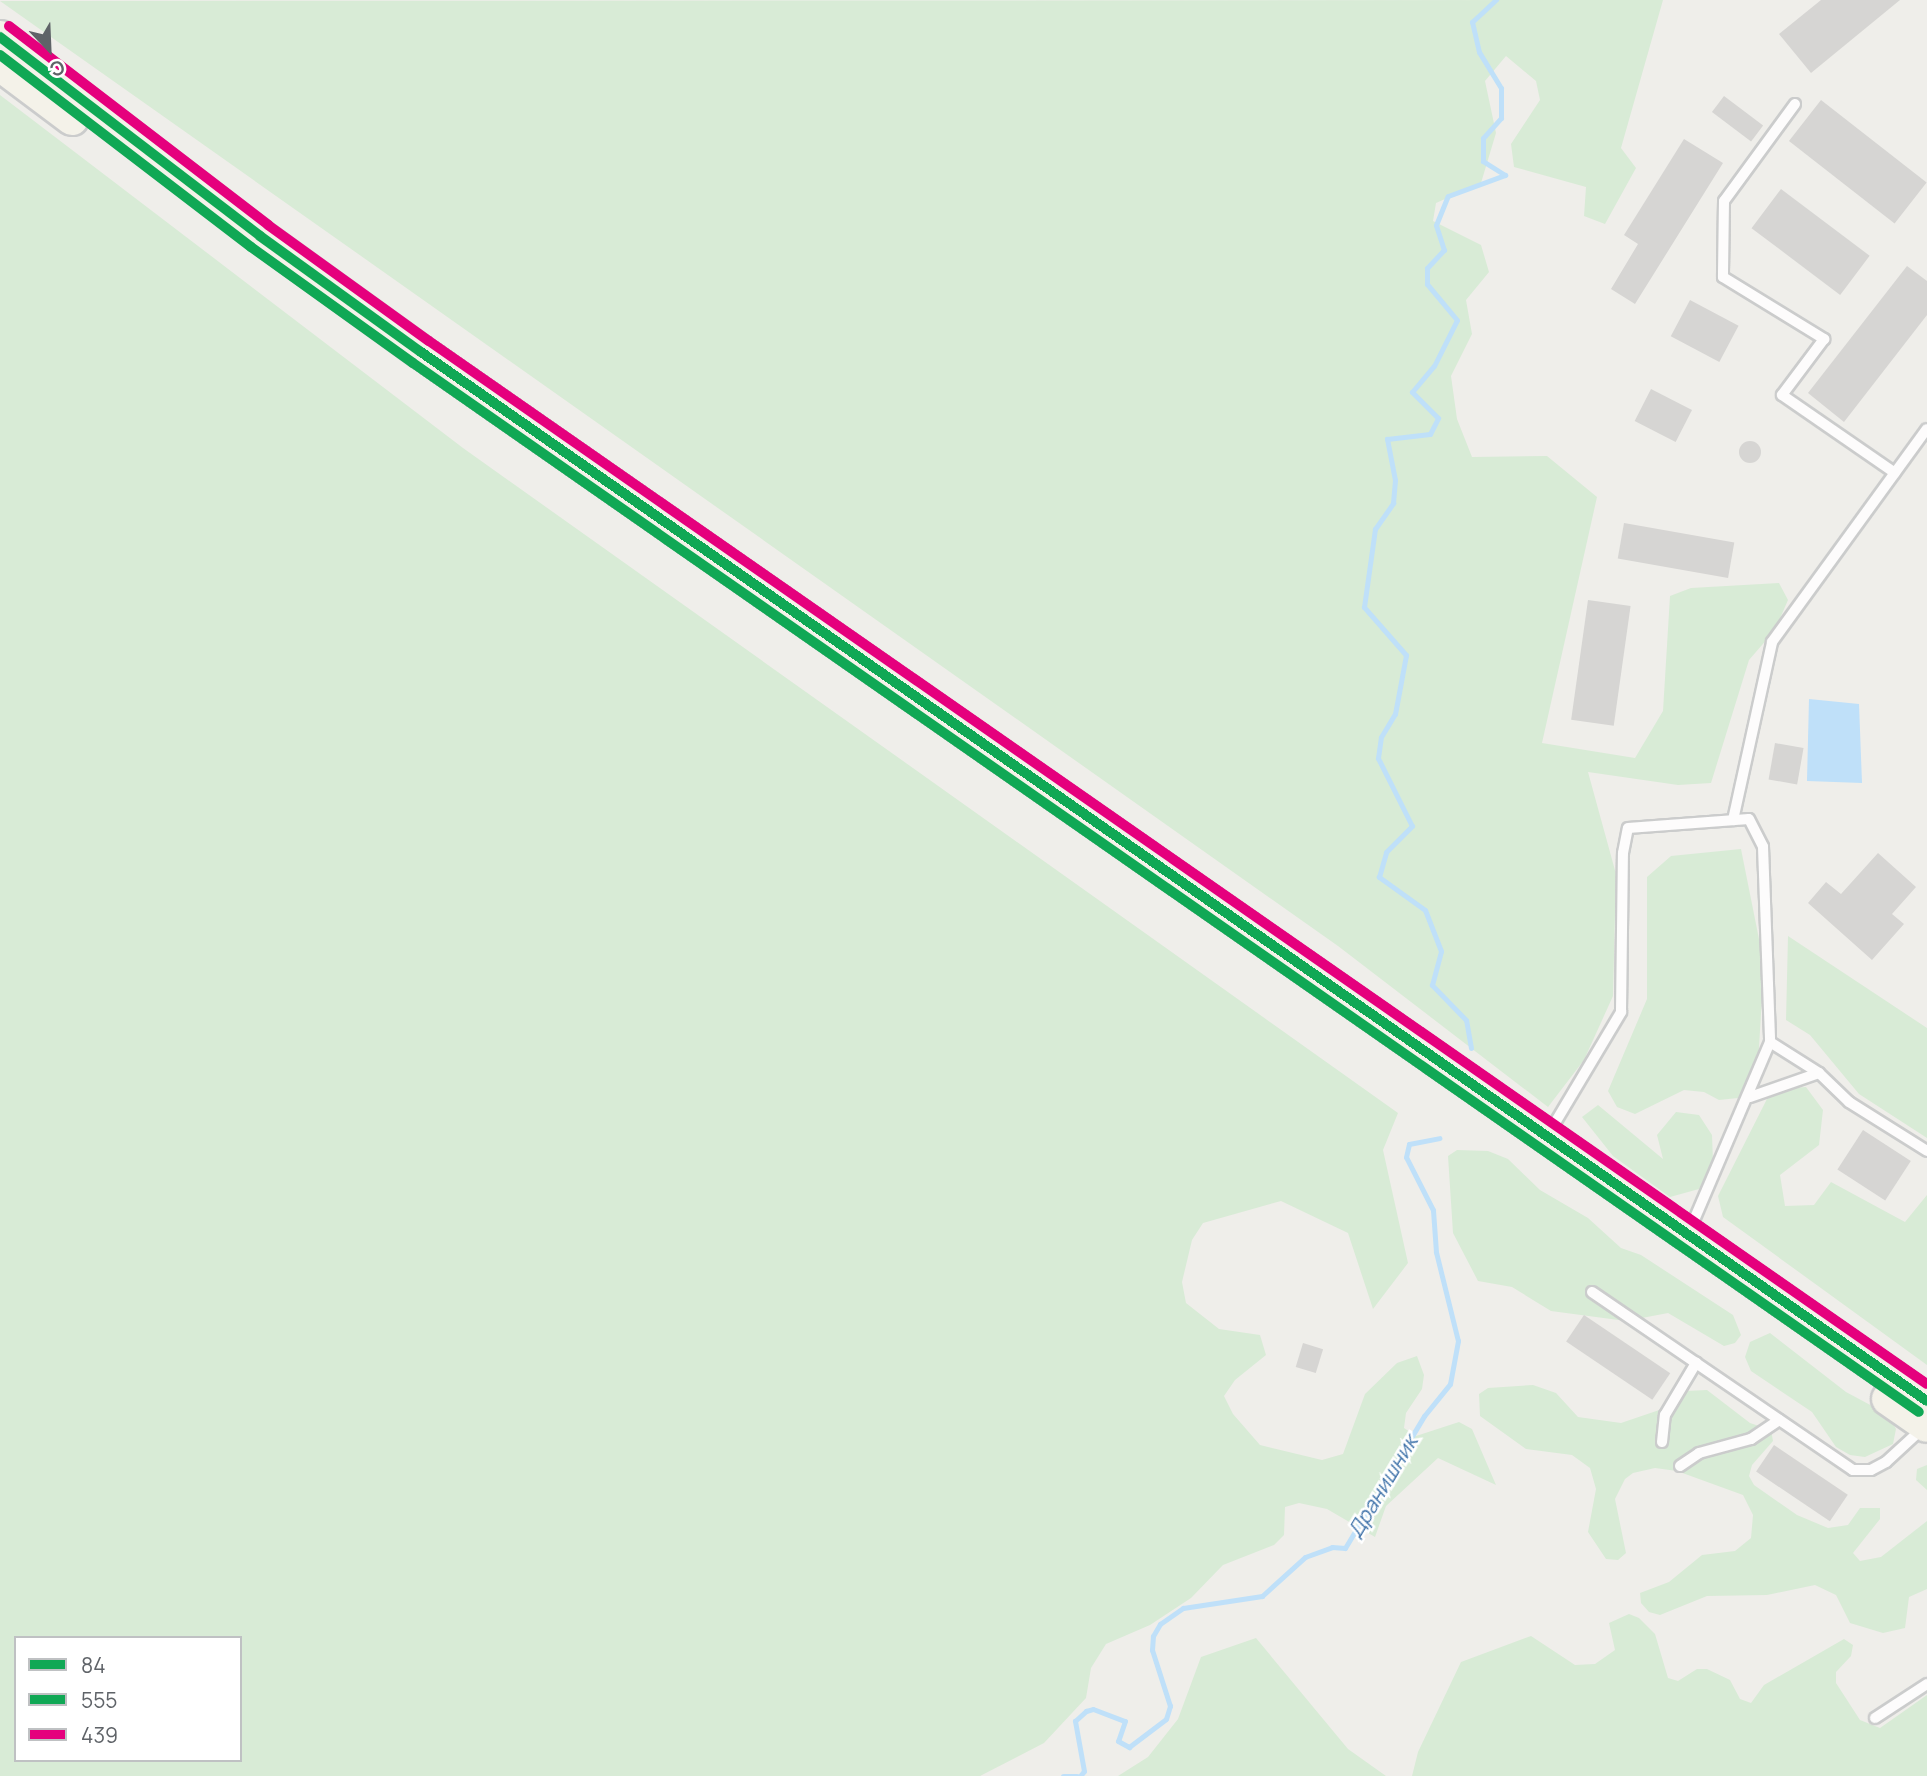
<!DOCTYPE html>
<html>
<head>
<meta charset="utf-8">
<style>
	body { margin:0 }
	#map { position:relative; width:1927px; height:1776px; overflow:hidden; background:#efeeea; font-family:Manrope,sans-serif }
	div>[style] { position:absolute }
	[style*='--x'] { left:calc(var(--x)*1px); top:calc(var(--y)*1px); width:calc(var(--w)*1px); rotate:calc(var(--a)*1deg) }
	.green>* { inset:0; background:#d8ebd6 }
	.water>* { inset:0; background:#bfe0f9 }
	.stream>* { height:5px; margin:-2.5px; padding:0 2.5px; transform-origin:2.5px; border-radius:2.5px; background:#bfe0f9 }
	.building>* { inset:0; background:#d6d5d3; transform-origin:0 0 }
	.round { border-radius:50% }
	.roads { filter:drop-shadow(2px 0 #cbcccc) drop-shadow(-2px 0 #cbcccc) drop-shadow(0 2px #cbcccc) drop-shadow(0 -2px #cbcccc) }
	.service>* { height:10px; margin:-5px; padding:0 5px; transform-origin:5px; border-radius:5px; background:#fdfcfc }
	.primary>* { height:32px; margin:-16px; padding:0 16px; transform-origin:16px; border-radius:16px; background:#f4f2e9 }
	.bus-1>* { height:10px; margin:-5px; padding:0 5px; transform-origin:5px; border-radius:5px; background:#10a855 }
	.bus-2>* { height:10px; margin:-5px; padding:0 5px; transform-origin:5px; border-radius:5px; background:#10a855 }
	.bus-3>* { height:10px; margin:-5px; padding:0 5px; transform-origin:5px; border-radius:5px; background:#e5007d }
	span { translate:-50% -50%; white-space:nowrap; text-align:center; line-height:1.15; -webkit-text-stroke:5px #fff; paint-order:stroke }
	.water-label { font-size:21px; color:#4174aa; font-style:italic }
	.legend { position:absolute; left:14px; top:1636px; width:228px; height:126px; box-sizing:border-box; background:#fff; border:2px solid #bfc1c3; margin:0; padding:9px 12px; list-style:none; font-size:21px; color:#5f6368 }
	.legend li { display:flex; align-items:center; gap:14px; height:35px }
	.legend b { width:35px; border:2px solid #bfc1c3 }
	.north { position:absolute; left:14px; top:14px; width:70px; height:70px; -webkit-text-stroke:5px #fff; paint-order:stroke; rotate:157deg; font-size:19px; font-weight:700; line-height:28px; text-align:center; color:#5f6368 }
	.north::after { content:''; display:block; margin:auto; width:24px; height:32px; background:#5f6368; clip-path:polygon(50% 0,100% 100%,50% 72%,0 100%) }
</style>
</head>
<body>
<div id="map">
	<div class="green">
		<div style="clip-path:polygon(1663px 0,1621px 148px,1636px 168px,1605px 224px,1584px 216px,1586px 187px,1514px 167px,1511px 144px,1540px 100px,1536px 81px,1506px 56px,1485px 81px,1496px 133px,1481px 183px,1436px 203px,1433px 221px,1481px 245px,1489px 272px,1466px 300px,1472px 334px,1451px 376px,1457px 419px,1472px 457px,1547px 456px,1597px 497px,1542px 743px,1635px 758px,1663px 711px,1670px 596px,1691px 588px,1779px 583px,1788px 600px,1775px 630px,1749px 660px,1711px 783px,1678px 785px,1588px 772px,1616px 874px,1613px 996px,1584px 1060px,1548px 1107px,1338px 946px,0 1px)"></div>
		<div style="clip-path:polygon(evenodd,0 95px,463px 448px,1398px 1113px,1383px 1150px,1408px 1263px,1373px 1309px,1348px 1233px,1281px 1201px,1203px 1223px,1192px 1240px,1182px 1282px,1186px 1303px,1219px 1329px,1260px 1335px,1266px 1355px,1235px 1380px,1224px 1396px,1233px 1414px,1260px 1445px,1322px 1460px,1343px 1454px,1365px 1394px,1397px 1363px,1417px 1356px,1424px 1375px,1422px 1389px,1406px 1413px,1404px 1428px,1416px 1436px,1459px 1422px,1472px 1429px,1496px 1485px,1438px 1458px,1386px 1506px,1375px 1537px,1327px 1509px,1299px 1503px,1285px 1507px,1284px 1535px,1274px 1545px,1223px 1565px,1191px 1598px,1150px 1625px,1106px 1644px,1091px 1668px,1086px 1698px,1044px 1743px,980px 1776px,0 1776px,0 95px,16px 1638px,240px 1638px,240px 1760px,16px 1760px,16px 1638px)"></div>
		<div style="clip-path:polygon(1741px 849px,1764px 964px,1758px 1064px,1738px 1098px,1719px 1100px,1704px 1092px,1684px 1090px,1635px 1114px,1617px 1107px,1608px 1091px,1647px 999px,1647px 877px,1671px 856px)"></div>
		<div style="clip-path:polygon(1788px 936px,1927px 1028px,1927px 1138px,1859px 1094px,1810px 1035px,1786px 1020px)"></div>
		<div style="clip-path:polygon(1806px 1087px,1823px 1110px,1819px 1145px,1780px 1175px,1785px 1206px,1814px 1205px,1831px 1182px,1905px 1222px,1927px 1195px,1927px 1365px,1723px 1217px,1718px 1196px,1772px 1089px)"></div>
		<div style="clip-path:polygon(1598px 1105px,1663px 1159px,1657px 1135px,1676px 1112px,1699px 1115px,1712px 1135px,1713px 1162px,1699px 1189px,1670px 1197px,1613px 1156px,1582px 1117px)"></div>
		<div style="clip-path:polygon(1457px 1150px,1488px 1151px,1508px 1159px,1540px 1190px,1588px 1218px,1621px 1248px,1641px 1255px,1733px 1315px,1741px 1335px,1735px 1343px,1724px 1346px,1668px 1313px,1626px 1321px,1551px 1311px,1512px 1287px,1478px 1281px,1453px 1233px,1448px 1156px)"></div>
		<div style="clip-path:polygon(1770px 1333px,1846px 1392px,1889px 1415px,1896px 1429px,1893px 1444px,1865px 1457px,1850px 1455px,1836px 1447px,1812px 1412px,1751px 1371px,1745px 1357px,1750px 1342px)"></div>
		<div style="clip-path:polygon(1533px 1385px,1556px 1393px,1578px 1417px,1621px 1423px,1671px 1406px,1686px 1391px,1707px 1390px,1750px 1423px,1771px 1430px,1773px 1441px,1752px 1465px,1749px 1476px,1754px 1485px,1797px 1515px,1828px 1528px,1848px 1525px,1860px 1508px,1880px 1508px,1880px 1519px,1853px 1553px,1860px 1561px,1881px 1557px,1927px 1521px,1927px 1589px,1909px 1597px,1905px 1628px,1883px 1633px,1850px 1623px,1836px 1595px,1815px 1585px,1767px 1595px,1707px 1596px,1660px 1615px,1649px 1612px,1641px 1603px,1640px 1593px,1669px 1582px,1702px 1555px,1735px 1551px,1751px 1538px,1753px 1515px,1743px 1495px,1677px 1471px,1655px 1468px,1633px 1473px,1625px 1479px,1615px 1499px,1626px 1553px,1618px 1560px,1606px 1559px,1588px 1532px,1596px 1489px,1590px 1468px,1572px 1455px,1526px 1449px,1480px 1416px,1479px 1394px,1488px 1388px)"></div>
		<div style="clip-path:polygon(1927px 1465px,1927px 1490px,1916px 1480px,1917px 1469px)"></div>
		<div style="clip-path:polygon(1629px 1614px,1639px 1618px,1655px 1634px,1668px 1678px,1678px 1681px,1697px 1669px,1707px 1669px,1730px 1680px,1740px 1699px,1751px 1703px,1764px 1685px,1844px 1639px,1853px 1645px,1851px 1656px,1836px 1672px,1836px 1683px,1860px 1720px,1880px 1728px,1927px 1695px,1927px 1776px,1412px 1776px,1418px 1752px,1461px 1662px,1531px 1636px,1575px 1665px,1595px 1664px,1615px 1650px,1609px 1623px)"></div>
		<div style="clip-path:polygon(1256px 1638px,1348px 1749px,1386px 1776px,1118px 1776px,1148px 1757px,1178px 1719px,1201px 1657px)"></div>
	</div>
	<div class="water">
		<div style="clip-path:polygon(1809px 699px,1859px 704px,1862px 783px,1807px 781px)"></div>
	</div>
	<div class="stream">
		<div style="--x:1471;--y:1048;--w:28;--a:-100"></div>
		<div style="--x:1466;--y:1020;--w:49;--a:-134.2"></div>
		<div style="--x:1432;--y:985;--w:35;--a:-75"></div>
		<div style="--x:1441;--y:951;--w:44;--a:-111.3"></div>
		<div style="--x:1425;--y:910;--w:57;--a:-144.3"></div>
		<div style="--x:1379;--y:877;--w:26;--a:-74"></div>
		<div style="--x:1386;--y:852;--w:37;--a:-45"></div>
		<div style="--x:1412;--y:826;--w:76;--a:-116.6"></div>
		<div style="--x:1378;--y:758;--w:21;--a:-82"></div>
		<div style="--x:1381;--y:737;--w:27;--a:-59"></div>
		<div style="--x:1395;--y:714;--w:60;--a:-79.4"></div>
		<div style="--x:1406;--y:655;--w:64;--a:-131.2"></div>
		<div style="--x:1364;--y:607;--w:79;--a:-82"></div>
		<div style="--x:1375;--y:529;--w:32;--a:-55"></div>
		<div style="--x:1393;--y:503;--w:23;--a:-85"></div>
		<div style="--x:1395;--y:480;--w:42;--a:-101"></div>
		<div style="--x:1387;--y:439;--w:43;--a:-6.6"></div>
		<div style="--x:1430;--y:434;--w:18;--a:-63"></div>
		<div style="--x:1438;--y:418;--w:37;--a:-135"></div>
		<div style="--x:1412;--y:392;--w:34;--a:-50"></div>
		<div style="--x:1434;--y:366;--w:51;--a:-63.4"></div>
		<div style="--x:1457;--y:320;--w:47;--a:-129.8"></div>
		<div style="--x:1427;--y:284;--w:16;--a:-90"></div>
		<div style="--x:1427;--y:268;--w:25;--a:-47"></div>
		<div style="--x:1444;--y:250;--w:26;--a:-108"></div>
		<div style="--x:1436;--y:225;--w:31;--a:-68"></div>
		<div style="--x:1448;--y:196;--w:61;--a:-20.2"></div>
		<div style="--x:1505;--y:175;--w:26;--a:-148"></div>
		<div style="--x:1483;--y:161;--w:23;--a:-90"></div>
		<div style="--x:1483;--y:138;--w:27;--a:-48"></div>
		<div style="--x:1501;--y:118;--w:30;--a:-90"></div>
		<div style="--x:1501;--y:88;--w:42;--a:-121.4"></div>
		<div style="--x:1479;--y:52;--w:31;--a:-103"></div>
		<div style="--x:1472;--y:22;--w:33;--a:-43"></div>
		<div style="--x:1063;--y:1776;--w:14;--a:0"></div>
		<div style="--x:1080;--y:1776;--w:6;--a:-51"></div>
		<div style="--x:1084;--y:1771;--w:51;--a:-100.2"></div>
		<div style="--x:1075;--y:1721;--w:15;--a:-42"></div>
		<div style="--x:1086;--y:1711;--w:7;--a:-16"></div>
		<div style="--x:1093;--y:1709;--w:34;--a:21"></div>
		<div style="--x:1125;--y:1721;--w:21;--a:109"></div>
		<div style="--x:1118;--y:1741;--w:13;--a:29"></div>
		<div style="--x:1129;--y:1747;--w:46;--a:-37.1"></div>
		<div style="--x:1166;--y:1719;--w:14;--a:-73"></div>
		<div style="--x:1170;--y:1706;--w:59;--a:-107.8"></div>
		<div style="--x:1152;--y:1650;--w:14;--a:-86"></div>
		<div style="--x:1153;--y:1636;--w:14;--a:-60"></div>
		<div style="--x:1160;--y:1624;--w:28;--a:-35"></div>
		<div style="--x:1183;--y:1608;--w:80;--a:-8.6"></div>
		<div style="--x:1262;--y:1596;--w:58;--a:-42.2"></div>
		<div style="--x:1305;--y:1557;--w:29;--a:-20"></div>
		<div style="--x:1332;--y:1547;--w:13;--a:4"></div>
		<div style="--x:1345;--y:1548;--w:154;--a:-59.1"></div>
		<div style="--x:1424;--y:1416;--w:41;--a:-50.9"></div>
		<div style="--x:1450;--y:1384;--w:44;--a:-79.5"></div>
		<div style="--x:1458;--y:1341;--w:92;--a:-103.9"></div>
		<div style="--x:1436;--y:1252;--w:42;--a:-94.1"></div>
		<div style="--x:1433;--y:1210;--w:59;--a:-117"></div>
		<div style="--x:1406;--y:1157;--w:13;--a:-77"></div>
		<div style="--x:1409;--y:1144;--w:31;--a:-11"></div>
	</div>
	<div class="building">
		<div style="clip-path:polygon(1821px 0,1900px 0,1811px 73px,1779px 34px)"></div>
		<div style="left:1724px;top:96px;width:49px;height:20px;rotate:37deg"></div>
		<div style="left:1821px;top:100px;width:134px;height:52px;rotate:38deg"></div>
		<div style="clip-path:polygon(1684px 139px,1723px 163px,1635px 304px,1611px 289px,1638px 244px,1624px 235px)"></div>
		<div style="left:1781px;top:189px;width:111px;height:49px;rotate:37deg"></div>
		<div style="clip-path:polygon(1907px 266px,1927px 281px,1927px 315px,1844px 422px,1808px 393px)"></div>
		<div style="left:1690px;top:300px;width:55px;height:41px;rotate:28deg"></div>
		<div style="left:1651px;top:389px;width:46px;height:36px;rotate:27deg"></div>
		<div class="round" style="left:1739px;top:441px;width:22px;height:22px"></div>
		<div style="left:1624px;top:523px;width:112px;height:36px;rotate:10deg"></div>
		<div style="left:1588px;top:600px;width:43px;height:121px;rotate:8deg"></div>
		<div style="left:1775px;top:743px;width:29px;height:37px;rotate:10deg"></div>
		<div style="clip-path:polygon(1878px 853px,1916px 887px,1892px 914px,1904px 924px,1872px 960px,1808px 903px,1826px 882px,1841px 894px)"></div>
		<div style="left:1863px;top:1130px;width:57px;height:47px;rotate:33deg"></div>
		<div style="left:1584px;top:1315px;width:104px;height:32px;rotate:34deg"></div>
		<div style="left:1303px;top:1343px;width:21px;height:25px;rotate:17deg"></div>
		<div style="left:1774px;top:1445px;width:89px;height:32px;rotate:34deg"></div>
	</div>
	<div class="roads">
		<div class="service">
			<div style="--x:1795;--y:104;--w:120;--a:126.2"></div>
			<div style="--x:1724;--y:201;--w:76;--a:90.8"></div>
			<div style="--x:1723;--y:277;--w:119;--a:31.5"></div>
			<div style="--x:1824;--y:339;--w:70;--a:126.9"></div>
			<div style="--x:1782;--y:395;--w:137;--a:34.6"></div>
			<div style="--x:1733;--y:820;--w:182;--a:-77.6"></div>
			<div style="--x:1772;--y:642;--w:263;--a:-54"></div>
			<div style="--x:1770;--y:1042;--w:58;--a:32.3"></div>
			<div style="--x:1819;--y:1073;--w:42;--a:44"></div>
			<div style="--x:1849;--y:1102;--w:92;--a:32.1"></div>
			<div style="--x:1750;--y:1097;--w:73;--a:-19.2"></div>
			<div style="--x:1549;--y:1133;--w:141;--a:-59.2"></div>
			<div style="--x:1621;--y:1012;--w:159;--a:-89.3"></div>
			<div style="--x:1623;--y:853;--w:25;--a:-79"></div>
			<div style="--x:1628;--y:828;--w:121;--a:-4.3"></div>
			<div style="--x:1749;--y:819;--w:31;--a:63"></div>
			<div style="--x:1763;--y:847;--w:195;--a:87.9"></div>
			<div style="--x:1770;--y:1042;--w:204;--a:113.1"></div>
			<div style="--x:1592;--y:1292;--w:316;--a:34.3"></div>
			<div style="--x:1853;--y:1470;--w:18;--a:0"></div>
			<div style="--x:1871;--y:1470;--w:17;--a:-28"></div>
			<div style="--x:1886;--y:1462;--w:50;--a:-42.6"></div>
			<div style="--x:1662;--y:1442;--w:27;--a:-84"></div>
			<div style="--x:1665;--y:1415;--w:61;--a:-59.2"></div>
			<div style="--x:1680;--y:1466;--w:23;--a:-34"></div>
			<div style="--x:1699;--y:1453;--w:54;--a:-15.1"></div>
			<div style="--x:1751;--y:1439;--w:34;--a:-34"></div>
			<div style="--x:1875;--y:1718;--w:62;--a:-33.2"></div>
		</div>
		<div class="primary">
			<div style="--x:0;--y:37;--w:327;--a:37.4"></div>
			<div style="--x:260;--y:236;--w:198;--a:35.8"></div>
			<div style="--x:421;--y:352;--w:1835;--a:34.86"></div>
			<div style="--x:0;--y:65;--w:90;--a:36.9"></div>
			<div style="--x:1888;--y:1399;--w:47;--a:34.7"></div>
		</div>
	</div>
	<div class="bus-1">
		<div style="--x:0;--y:37;--w:327;--a:37.4"></div>
		<div style="--x:260;--y:236;--w:198;--a:35.8"></div>
		<div style="--x:421;--y:352;--w:1835;--a:34.86"></div>
	</div>
	<div class="bus-2">
		<div style="--x:0;--y:55;--w:316;--a:37.4"></div>
		<div style="--x:251;--y:247;--w:199;--a:35.6"></div>
		<div style="--x:413;--y:363;--w:1835;--a:34.86"></div>
	</div>
	<div class="bus-3">
		<div style="--x:9;--y:26;--w:327;--a:37.5"></div>
		<div style="--x:268;--y:225;--w:198;--a:35.8"></div>
		<div style="--x:429;--y:341;--w:1825;--a:34.85"></div>
	</div>
	<div class="water-label">
		<span style="left:1382px;top:1486px;rotate:-59deg">Дранишник</span>
	</div>
	<ul class="legend">
	<li><b style="height:9px;background:#10a855"></b>84</li>
	<li><b style="height:9px;background:#10a855"></b>555</li>
	<li><b style="height:9px;background:#e5007d"></b>439</li>
	</ul>
	<div class="north">С</div>
</div>
</body>
</html>
